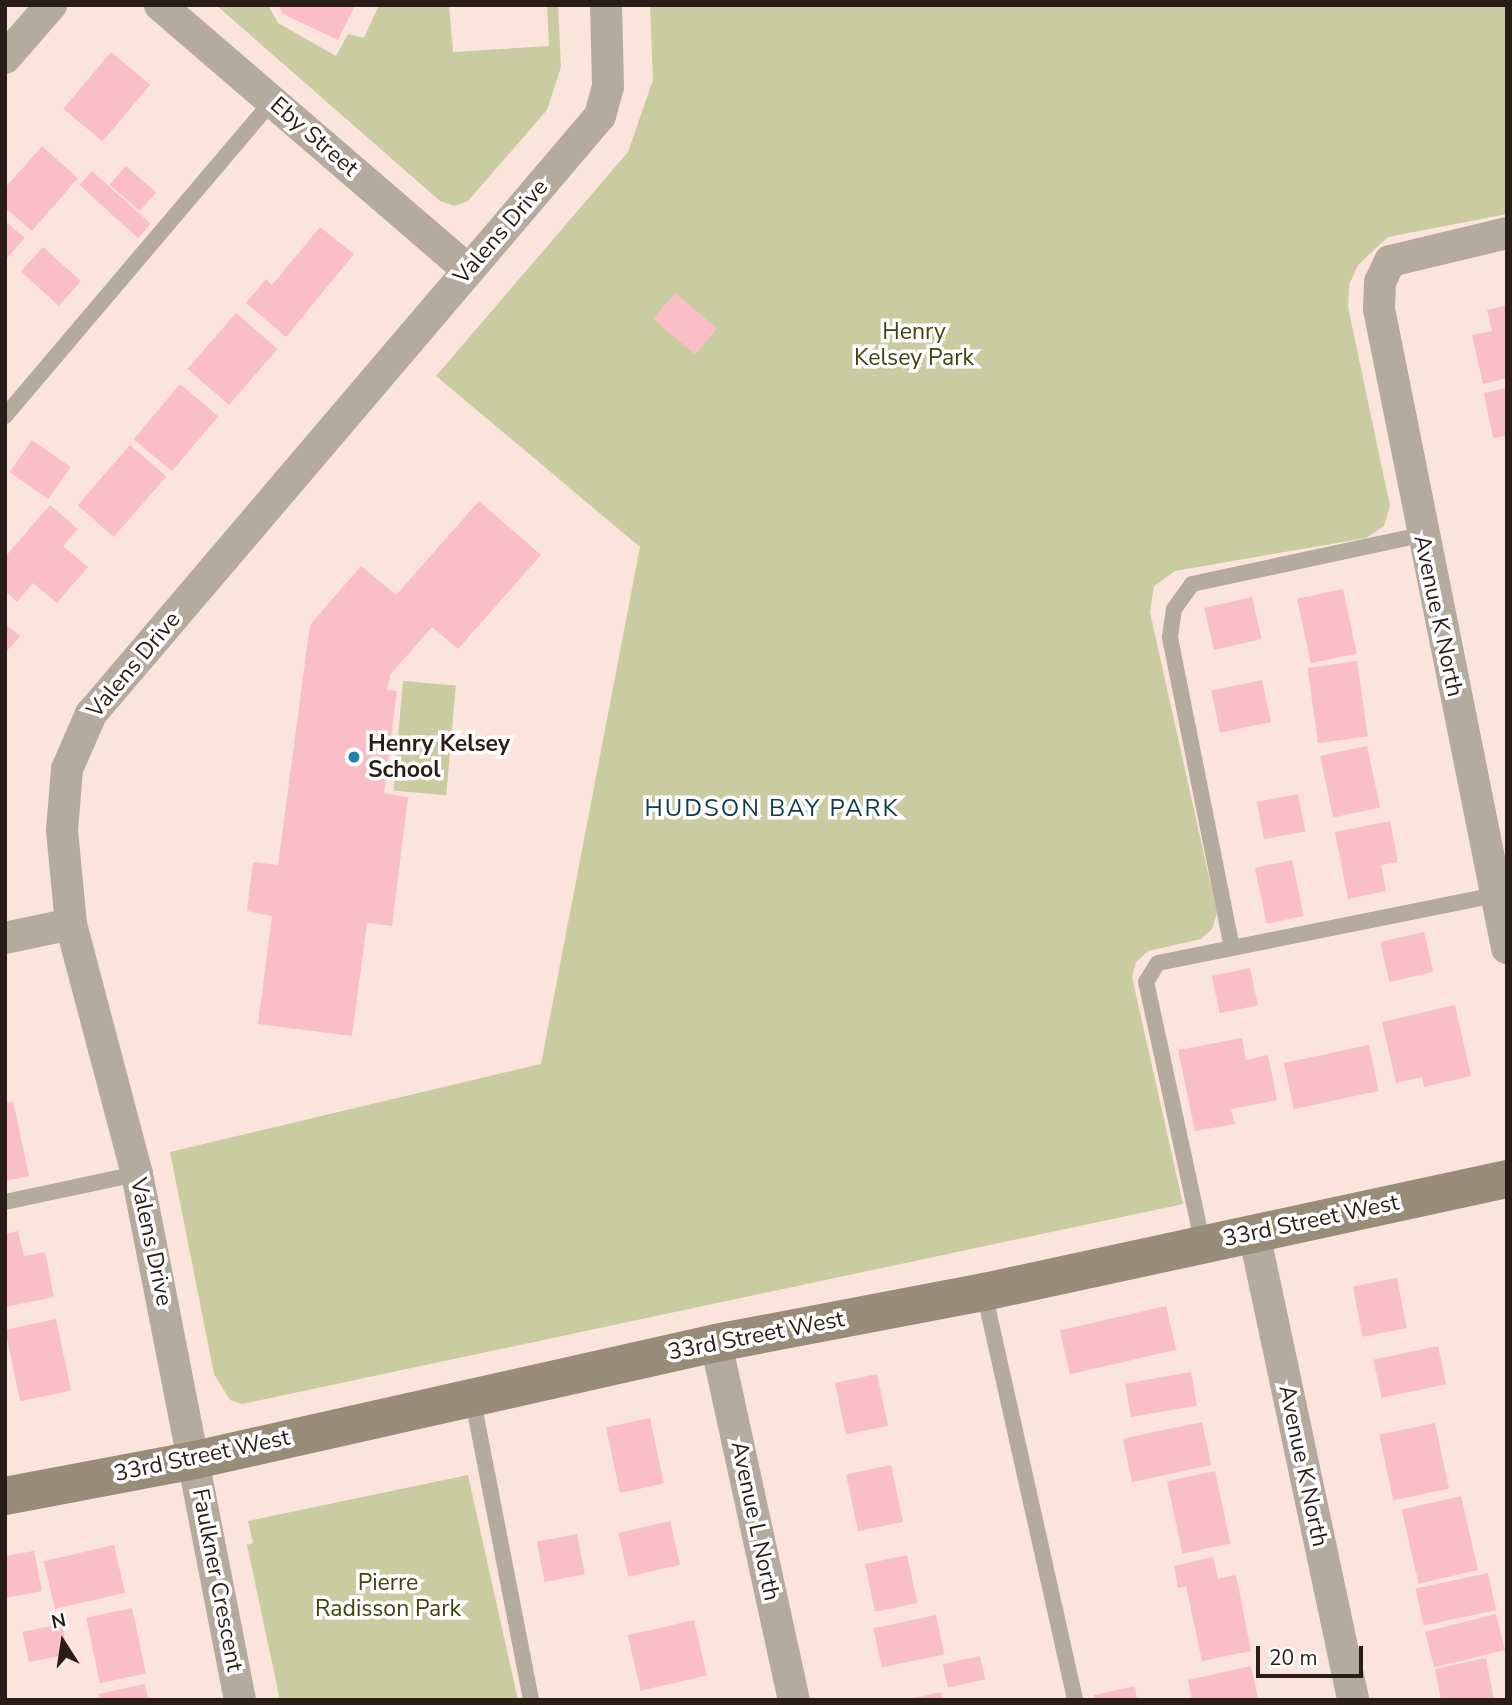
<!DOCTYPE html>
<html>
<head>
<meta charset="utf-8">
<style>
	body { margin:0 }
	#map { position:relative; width:1512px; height:1705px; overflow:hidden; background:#fbe4db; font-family:"Nunito Sans",sans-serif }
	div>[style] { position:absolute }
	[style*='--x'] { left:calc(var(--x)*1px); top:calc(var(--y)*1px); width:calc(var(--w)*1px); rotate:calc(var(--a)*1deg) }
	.green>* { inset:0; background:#c8cca0; transform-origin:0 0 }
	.building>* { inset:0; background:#fabec7; transform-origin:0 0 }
	.lane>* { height:16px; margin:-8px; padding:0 8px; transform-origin:8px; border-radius:8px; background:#b4ab9e }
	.street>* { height:32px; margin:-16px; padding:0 16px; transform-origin:16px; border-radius:16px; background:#b4ab9e }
	.secondary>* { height:38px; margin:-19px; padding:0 19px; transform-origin:19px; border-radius:19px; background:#998c79 }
	.dots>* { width:19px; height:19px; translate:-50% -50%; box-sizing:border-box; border:4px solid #fff; border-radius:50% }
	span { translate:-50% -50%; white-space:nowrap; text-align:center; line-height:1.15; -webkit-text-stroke:7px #fff; paint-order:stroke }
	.street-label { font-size:23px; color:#2a1d17 }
	.park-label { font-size:23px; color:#40420f }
	.poi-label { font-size:23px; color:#2a1d17; font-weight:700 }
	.left { translate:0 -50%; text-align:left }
	.neighbourhood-label { font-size:24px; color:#0b3b4f; letter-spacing:2px }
	.frame { position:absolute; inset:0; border:7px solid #2a1d17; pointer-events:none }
	.north { position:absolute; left:28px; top:1607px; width:70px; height:70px; -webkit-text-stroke:5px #fff; paint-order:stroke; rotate:348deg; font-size:19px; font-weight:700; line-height:28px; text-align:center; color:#2a1d17 }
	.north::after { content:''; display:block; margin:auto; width:24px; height:32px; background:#2a1d17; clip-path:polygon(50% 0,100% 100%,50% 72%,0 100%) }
	.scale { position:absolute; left:1256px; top:1646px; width:107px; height:32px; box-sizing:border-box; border:4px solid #2a1d17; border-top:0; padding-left:9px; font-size:21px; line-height:24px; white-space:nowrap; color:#2a1d17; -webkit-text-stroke:5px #fff; paint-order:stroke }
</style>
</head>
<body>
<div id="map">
	<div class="green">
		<div style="clip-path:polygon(216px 5px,268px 5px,278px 23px,336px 56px,348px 34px,364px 38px,379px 5px,449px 5px,453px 52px,549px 46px,547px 5px,558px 5px,561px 67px,547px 110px,468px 201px,454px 206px,440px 201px)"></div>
		<div style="clip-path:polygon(650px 5px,1507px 5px,1507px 214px,1388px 237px,1358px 265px,1349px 285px,1348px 307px,1390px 506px,1384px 526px,1366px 538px,1175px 571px,1154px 586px,1150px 612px,1217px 913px,1212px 929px,1201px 939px,1148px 951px,1136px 962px,1132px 977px,1183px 1204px,242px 1404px,230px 1400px,214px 1374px,170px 1152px,541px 1064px,640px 547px,436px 376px,628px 152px,653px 80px)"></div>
		<div style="left:403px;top:681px;width:53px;height:110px;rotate:5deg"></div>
		<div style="clip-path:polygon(468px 1475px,518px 1700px,280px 1700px,247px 1545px,253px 1543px,248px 1521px)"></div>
	</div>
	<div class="building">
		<div style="clip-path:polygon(278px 5px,355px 5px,338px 40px,283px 14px)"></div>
		<div style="left:111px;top:52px;width:51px;height:74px;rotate:40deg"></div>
		<div style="clip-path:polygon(42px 146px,78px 178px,32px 231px,5px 208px,5px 188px)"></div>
		<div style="left:126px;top:166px;width:40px;height:25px;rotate:41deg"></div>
		<div style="left:92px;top:171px;width:79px;height:19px;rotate:42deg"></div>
		<div style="clip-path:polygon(5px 221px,25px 238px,5px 260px)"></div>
		<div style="clip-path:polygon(320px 227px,354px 254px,286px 337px,246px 303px,266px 279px,272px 285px)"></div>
		<div style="left:43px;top:247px;width:51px;height:33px;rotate:42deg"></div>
		<div style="left:675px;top:293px;width:55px;height:34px;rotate:40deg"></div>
		<div style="clip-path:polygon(1507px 305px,1507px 378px,1483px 384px,1472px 335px,1492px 331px,1487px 310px)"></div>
		<div style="left:236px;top:313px;width:55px;height:74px;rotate:41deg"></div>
		<div style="left:180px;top:384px;width:50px;height:72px;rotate:40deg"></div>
		<div style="clip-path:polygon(1507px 388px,1507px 436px,1493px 438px,1484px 393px)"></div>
		<div style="left:32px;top:440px;width:47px;height:39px;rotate:35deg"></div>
		<div style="left:130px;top:445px;width:48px;height:80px;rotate:41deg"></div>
		<div style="clip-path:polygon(479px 501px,541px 555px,458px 649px,432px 627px,390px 675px,387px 690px,397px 691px,384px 793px,408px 797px,392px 926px,367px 923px,352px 1036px,258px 1024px,272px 916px,247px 911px,253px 862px,278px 865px,310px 625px,361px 566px,396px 595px)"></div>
		<div style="clip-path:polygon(50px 505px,78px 529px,63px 546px,88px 567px,57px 603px,33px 583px,17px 602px,5px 591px,5px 557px)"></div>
		<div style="left:1343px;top:589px;width:66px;height:47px;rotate:78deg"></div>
		<div style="left:1252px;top:597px;width:43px;height:49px;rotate:77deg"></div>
		<div style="clip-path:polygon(5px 624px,20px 636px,5px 653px)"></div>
		<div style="left:1357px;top:661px;width:76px;height:50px;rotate:82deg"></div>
		<div style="left:1262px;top:680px;width:43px;height:52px;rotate:78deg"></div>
		<div style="left:1367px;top:746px;width:63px;height:48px;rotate:78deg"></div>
		<div style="left:1298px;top:794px;width:38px;height:42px;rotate:79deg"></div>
		<div style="clip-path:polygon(1390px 821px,1398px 862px,1381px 865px,1386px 891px,1348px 899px,1335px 832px)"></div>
		<div style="left:1292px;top:860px;width:57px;height:38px;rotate:78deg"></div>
		<div style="left:1424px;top:932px;width:41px;height:45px;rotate:77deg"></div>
		<div style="left:1250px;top:968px;width:38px;height:39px;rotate:78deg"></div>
		<div style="clip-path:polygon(1455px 1005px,1471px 1076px,1424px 1087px,1422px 1077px,1396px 1083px,1382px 1022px)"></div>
		<div style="clip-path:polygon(1242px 1038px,1246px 1060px,1268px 1055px,1277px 1100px,1231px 1109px,1235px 1124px,1195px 1131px,1178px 1050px)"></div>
		<div style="left:1369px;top:1045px;width:47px;height:87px;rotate:78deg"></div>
		<div style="clip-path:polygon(13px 1101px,29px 1176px,5px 1181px,5px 1103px)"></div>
		<div style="clip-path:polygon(18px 1231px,24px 1256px,45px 1252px,54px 1297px,5px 1307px,5px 1234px)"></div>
		<div style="left:1397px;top:1278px;width:51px;height:45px;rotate:79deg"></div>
		<div style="left:1166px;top:1306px;width:45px;height:109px;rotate:77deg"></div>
		<div style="left:56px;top:1319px;width:73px;height:52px;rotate:78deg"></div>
		<div style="left:1438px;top:1346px;width:39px;height:66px;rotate:78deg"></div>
		<div style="left:1191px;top:1372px;width:34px;height:67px;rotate:80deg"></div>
		<div style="left:877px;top:1374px;width:53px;height:43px;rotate:78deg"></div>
		<div style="left:650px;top:1418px;width:67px;height:45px;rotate:78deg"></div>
		<div style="left:1202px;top:1422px;width:44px;height:81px;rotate:78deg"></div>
		<div style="left:1435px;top:1423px;width:67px;height:57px;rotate:78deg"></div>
		<div style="left:891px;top:1465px;width:58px;height:46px;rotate:78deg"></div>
		<div style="left:1215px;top:1471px;width:74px;height:49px;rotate:78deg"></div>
		<div style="left:1461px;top:1496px;width:76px;height:61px;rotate:77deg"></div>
		<div style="left:670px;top:1521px;width:45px;height:53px;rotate:77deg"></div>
		<div style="left:577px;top:1534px;width:41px;height:41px;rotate:79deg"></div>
		<div style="left:114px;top:1545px;width:49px;height:72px;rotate:77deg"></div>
		<div style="clip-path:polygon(34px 1551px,42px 1591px,5px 1598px,5px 1556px)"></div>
		<div style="left:907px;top:1555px;width:49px;height:43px;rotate:78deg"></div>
		<div style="clip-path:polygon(1213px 1557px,1218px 1579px,1236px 1575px,1251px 1651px,1202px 1661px,1186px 1586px,1178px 1588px,1174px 1566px)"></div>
		<div style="left:1488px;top:1573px;width:38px;height:74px;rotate:78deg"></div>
		<div style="left:132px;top:1608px;width:67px;height:47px;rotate:78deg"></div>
		<div style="left:1496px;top:1614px;width:37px;height:73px;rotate:76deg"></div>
		<div style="left:936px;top:1615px;width:40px;height:64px;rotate:78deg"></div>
		<div style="left:694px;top:1620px;width:57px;height:68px;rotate:77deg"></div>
		<div style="left:62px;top:1624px;width:31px;height:40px;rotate:79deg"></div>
		<div style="left:980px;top:1656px;width:24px;height:38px;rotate:78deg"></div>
		<div style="clip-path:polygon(1486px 1658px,1494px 1700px,1441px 1700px,1435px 1669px)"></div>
		<div style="clip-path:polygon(1251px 1666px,1258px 1699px,1192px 1700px,1188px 1680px)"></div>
		<div style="clip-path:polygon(145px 1684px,148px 1700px,100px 1700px,99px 1694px)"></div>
		<div style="clip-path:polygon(1135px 1686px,1137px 1700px,1095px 1700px,1094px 1695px)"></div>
		<div style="clip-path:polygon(941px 1692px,943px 1700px,910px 1700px,910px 1699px)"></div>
	</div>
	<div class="lane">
		<div style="--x:5;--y:416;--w:413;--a:-49.7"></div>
		<div style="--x:1232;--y:948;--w:317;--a:-101.3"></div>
		<div style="--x:1170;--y:637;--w:28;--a:-82"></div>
		<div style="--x:1174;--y:609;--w:31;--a:-54"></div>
		<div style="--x:1192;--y:584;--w:234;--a:-12.1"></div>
		<div style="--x:5;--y:1202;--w:135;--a:-12"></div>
		<div style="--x:1203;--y:1245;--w:269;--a:-102.2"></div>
		<div style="--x:1146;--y:982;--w:22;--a:-58"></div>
		<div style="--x:1158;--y:963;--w:350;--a:-11.4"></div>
		<div style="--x:984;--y:1292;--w:418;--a:77.4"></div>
		<div style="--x:472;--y:1396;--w:310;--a:79"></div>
	</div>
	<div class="street">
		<div style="--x:160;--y:5;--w:406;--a:40.7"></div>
		<div style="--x:5;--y:58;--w:70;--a:-49"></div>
		<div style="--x:1507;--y:233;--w:120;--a:166.5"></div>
		<div style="--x:1390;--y:261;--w:23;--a:115"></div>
		<div style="--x:1380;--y:282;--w:27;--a:92"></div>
		<div style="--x:1379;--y:309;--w:652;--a:78.67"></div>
		<div style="--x:5;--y:938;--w:67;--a:-12"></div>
		<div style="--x:1254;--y:1233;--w:477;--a:78"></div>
		<div style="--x:716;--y:1343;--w:365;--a:77.7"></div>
		<div style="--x:240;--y:1700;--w:536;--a:-101.08"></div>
		<div style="--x:137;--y:1174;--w:259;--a:-104.8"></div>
		<div style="--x:71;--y:924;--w:94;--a:-95.5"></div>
		<div style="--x:62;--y:830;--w:61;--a:-85.3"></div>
		<div style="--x:67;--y:769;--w:60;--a:-66.4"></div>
		<div style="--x:91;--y:714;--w:785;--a:-49.6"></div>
		<div style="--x:600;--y:116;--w:30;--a:-75"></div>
		<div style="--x:608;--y:87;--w:82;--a:-91.4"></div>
	</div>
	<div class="secondary">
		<div style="--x:5;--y:1496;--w:193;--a:-10.7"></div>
		<div style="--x:195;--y:1460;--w:534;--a:-12.66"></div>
		<div style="--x:716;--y:1343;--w:273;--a:-10.8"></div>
		<div style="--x:984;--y:1292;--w:535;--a:-12.19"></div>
	</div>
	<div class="dots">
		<div style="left:354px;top:757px;background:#1c82ac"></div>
	</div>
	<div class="street-label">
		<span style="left:314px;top:137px;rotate:41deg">Eby Street</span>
		<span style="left:501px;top:232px;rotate:-49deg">Valens Drive</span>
		<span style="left:1438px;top:616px;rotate:78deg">Avenue K North</span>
		<span style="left:134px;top:665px;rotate:-50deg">Valens Drive</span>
		<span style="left:1311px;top:1221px;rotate:-12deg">33rd Street West</span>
		<span style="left:151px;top:1242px;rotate:78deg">Valens Drive</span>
		<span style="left:756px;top:1336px;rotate:-11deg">33rd Street West</span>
		<span style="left:202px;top:1456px;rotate:-12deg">33rd Street West</span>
		<span style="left:1303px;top:1466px;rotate:78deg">Avenue K North</span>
		<span style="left:755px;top:1521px;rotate:78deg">Avenue L North</span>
		<span style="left:217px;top:1580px;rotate:79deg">Faulkner Crescent</span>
	</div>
	<div class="park-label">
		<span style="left:914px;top:345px">Henry<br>Kelsey Park</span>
		<span style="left:388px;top:1596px">Pierre<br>Radisson Park</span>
	</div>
	<div class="poi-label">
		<span class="left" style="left:368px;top:757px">Henry Kelsey<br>School</span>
	</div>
	<div class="neighbourhood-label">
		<span style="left:772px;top:809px">HUDSON BAY PARK</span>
	</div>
	<div class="frame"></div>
	<div class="north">N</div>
	<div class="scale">20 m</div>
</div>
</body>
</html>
